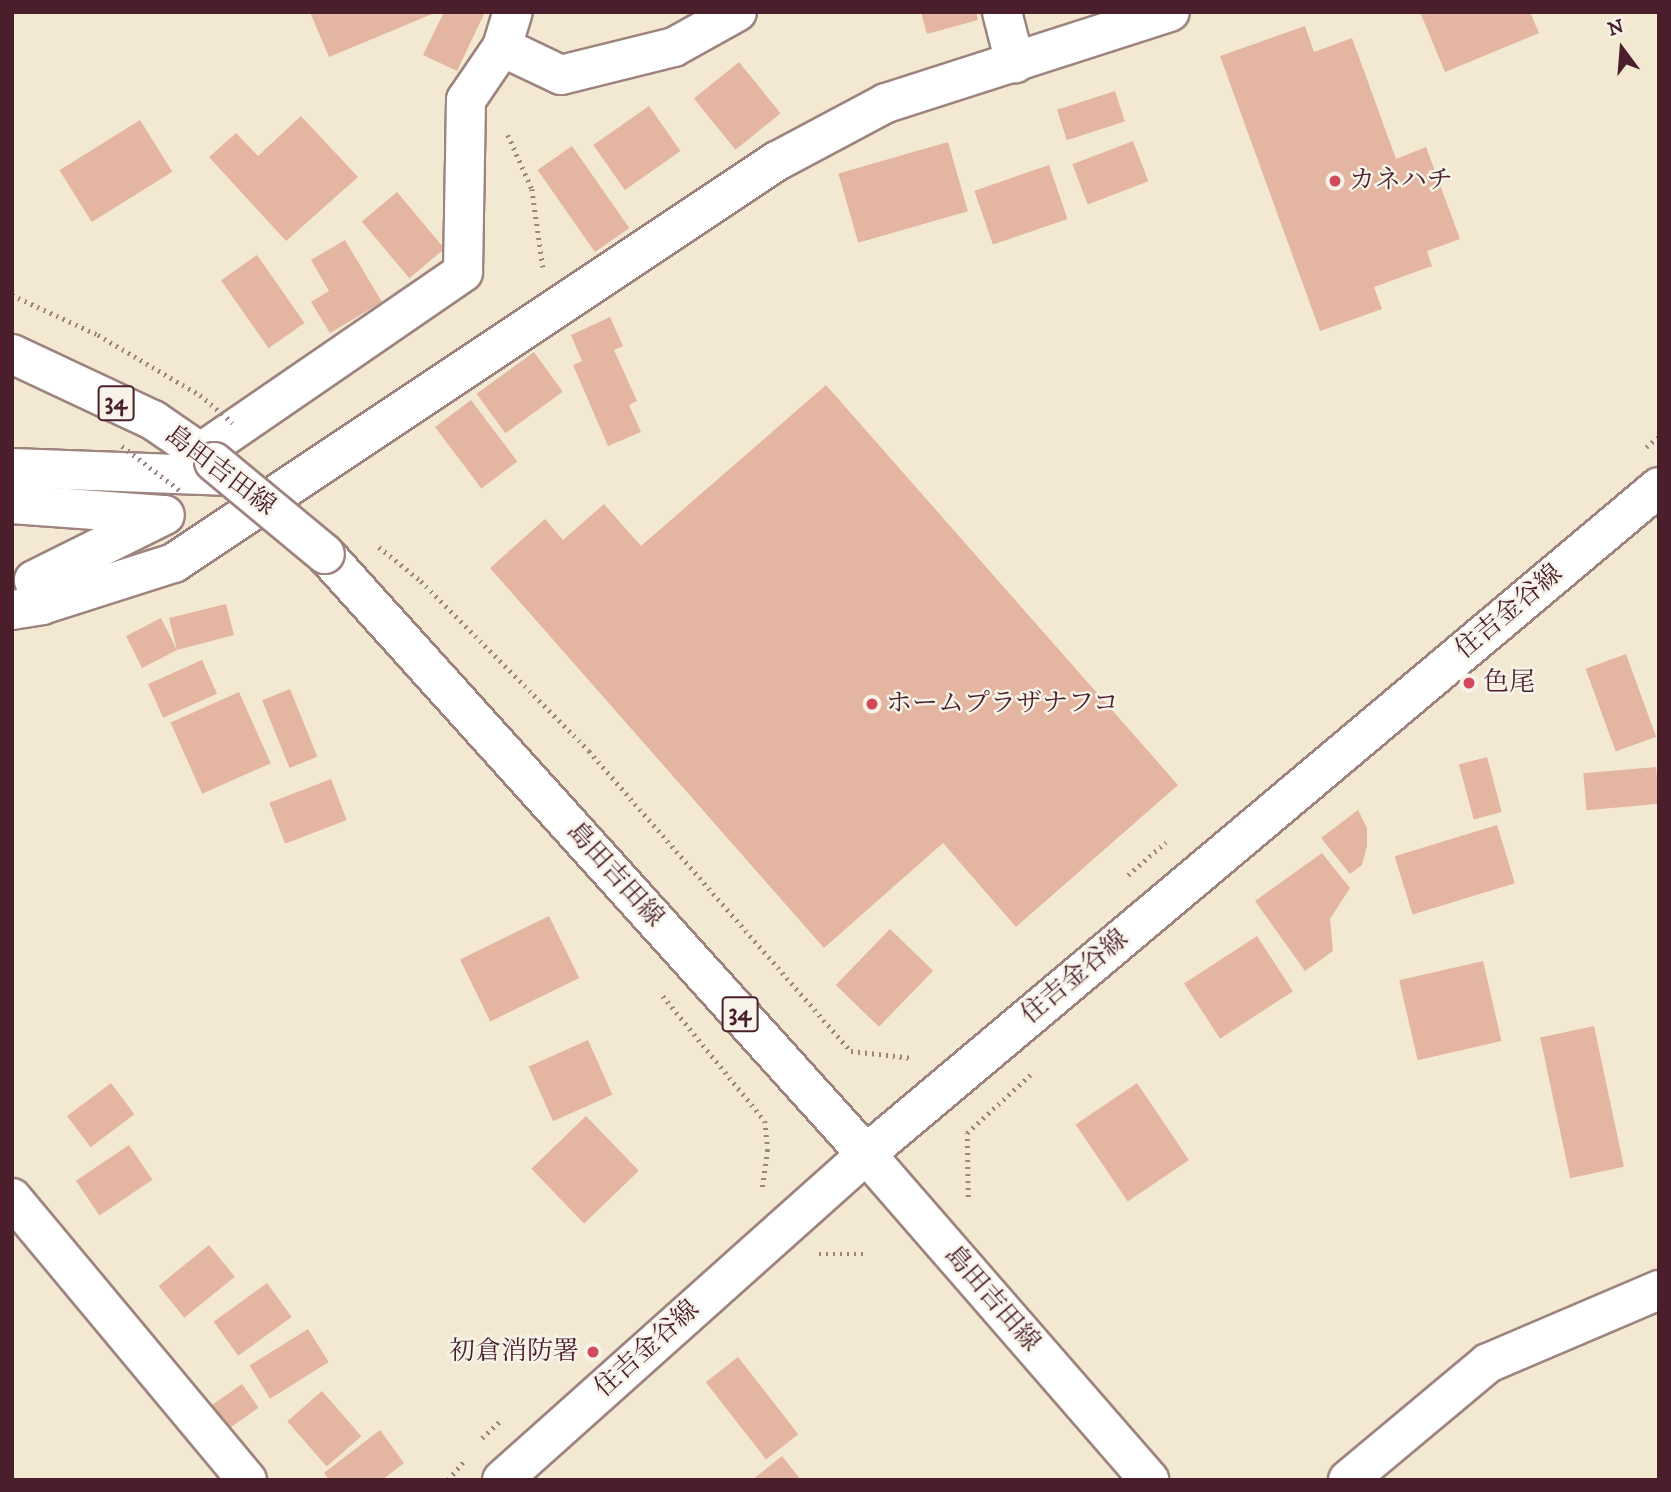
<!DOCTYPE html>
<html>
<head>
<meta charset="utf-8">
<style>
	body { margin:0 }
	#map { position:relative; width:1671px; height:1492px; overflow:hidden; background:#f3e9d3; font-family:"IM FELL DW Pica","Noto Serif JP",serif }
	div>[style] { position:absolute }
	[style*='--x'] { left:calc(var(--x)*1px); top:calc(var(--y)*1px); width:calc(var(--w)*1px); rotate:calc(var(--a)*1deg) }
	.building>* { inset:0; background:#e4b6a1; transform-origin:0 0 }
	.path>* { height:4.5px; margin-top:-2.25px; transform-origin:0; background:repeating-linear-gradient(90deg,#9e847f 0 2px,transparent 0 7px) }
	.roads { filter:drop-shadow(2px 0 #9e847f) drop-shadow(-2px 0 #9e847f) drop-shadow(0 2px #9e847f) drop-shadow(0 -2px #9e847f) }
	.minor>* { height:38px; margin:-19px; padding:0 19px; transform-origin:19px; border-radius:19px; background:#fff }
	.major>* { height:38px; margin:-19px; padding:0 19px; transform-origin:19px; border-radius:19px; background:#fff }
	.path-bridge>* { height:4.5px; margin-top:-2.25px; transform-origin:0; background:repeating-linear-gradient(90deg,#9e847f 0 2px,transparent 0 7px) }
	.bridges { filter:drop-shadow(2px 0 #9e847f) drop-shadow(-2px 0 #9e847f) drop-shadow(0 2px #9e847f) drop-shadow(0 -2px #9e847f) }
	.major-bridge>* { height:38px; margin:-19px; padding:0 19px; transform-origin:19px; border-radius:19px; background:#fff }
	.dots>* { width:19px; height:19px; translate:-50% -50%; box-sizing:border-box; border:4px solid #f7f3e8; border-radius:50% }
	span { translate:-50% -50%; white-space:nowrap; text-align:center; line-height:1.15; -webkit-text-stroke:5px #f7f3e8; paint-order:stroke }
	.shield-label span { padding:2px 5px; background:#f7f3e8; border:2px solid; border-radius:5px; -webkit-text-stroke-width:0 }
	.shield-label { font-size:24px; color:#4a1f2b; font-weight:700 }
	.poi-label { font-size:26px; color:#4a1f2b }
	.left { translate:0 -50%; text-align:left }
	.right { translate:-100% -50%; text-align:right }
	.street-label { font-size:26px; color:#4a1f2b }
	.frame { position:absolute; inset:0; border:14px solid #4a1f2b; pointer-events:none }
	.north { position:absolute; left:1587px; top:14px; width:70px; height:70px; -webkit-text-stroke:5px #f7f3e8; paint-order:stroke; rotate:344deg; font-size:19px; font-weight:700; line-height:28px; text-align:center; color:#4a1f2b }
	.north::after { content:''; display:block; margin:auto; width:24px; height:32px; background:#4a1f2b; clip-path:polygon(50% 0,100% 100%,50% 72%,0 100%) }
</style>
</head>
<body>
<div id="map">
	<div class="building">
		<div style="clip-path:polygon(310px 12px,437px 12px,329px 57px)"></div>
		<div style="clip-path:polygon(444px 12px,485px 12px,457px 71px,423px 55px)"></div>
		<div style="clip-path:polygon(921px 12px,976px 12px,978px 20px,927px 34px)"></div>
		<div style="clip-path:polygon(1420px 12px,1530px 12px,1539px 33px,1445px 72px)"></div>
		<div style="clip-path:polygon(1305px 26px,1314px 52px,1352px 38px,1396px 159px,1426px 147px,1460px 239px,1427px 251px,1432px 266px,1374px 287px,1382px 309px,1320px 331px,1220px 56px)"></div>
		<div style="left:739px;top:62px;width:66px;height:58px;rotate:51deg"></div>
		<div style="left:1115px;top:91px;width:32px;height:61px;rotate:72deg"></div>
		<div style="left:649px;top:106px;width:55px;height:68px;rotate:55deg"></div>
		<div style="clip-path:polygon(301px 116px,358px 177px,286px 241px,209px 157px,236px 133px,258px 156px)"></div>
		<div style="left:140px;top:120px;width:61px;height:95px;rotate:58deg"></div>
		<div style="left:1133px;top:141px;width:43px;height:65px;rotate:69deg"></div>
		<div style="left:948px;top:142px;width:72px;height:114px;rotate:74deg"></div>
		<div style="left:572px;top:146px;width:100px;height:42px;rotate:55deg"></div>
		<div style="left:1049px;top:165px;width:57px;height:79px;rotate:71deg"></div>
		<div style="left:397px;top:192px;width:74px;height:46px;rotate:50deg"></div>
		<div style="clip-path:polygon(345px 240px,382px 302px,330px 333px,311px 302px,329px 291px,311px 260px)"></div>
		<div style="left:257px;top:255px;width:83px;height:44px;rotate:55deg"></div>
		<div style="clip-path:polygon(610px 317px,623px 346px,614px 350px,637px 401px,629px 405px,641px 432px,608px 446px,573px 365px,582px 361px,571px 335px)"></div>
		<div style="left:534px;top:352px;width:49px;height:71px;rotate:54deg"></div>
		<div style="clip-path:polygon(826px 385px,1178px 785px,1016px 927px,943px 843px,824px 948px,490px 568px,545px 519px,563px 540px,604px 504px,641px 546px)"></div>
		<div style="left:471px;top:400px;width:77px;height:45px;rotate:53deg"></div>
		<div style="clip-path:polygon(226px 604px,234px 635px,177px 650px,142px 668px,126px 636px,161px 618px,177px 650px,169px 618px)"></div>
		<div style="left:1626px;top:654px;width:88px;height:43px;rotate:70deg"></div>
		<div style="left:202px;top:660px;width:37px;height:59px;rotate:66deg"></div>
		<div style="left:290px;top:689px;width:73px;height:30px;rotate:68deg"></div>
		<div style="left:239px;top:692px;width:78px;height:75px;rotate:66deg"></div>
		<div style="left:1487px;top:757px;width:57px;height:29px;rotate:75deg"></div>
		<div style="left:1656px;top:767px;width:37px;height:73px;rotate:85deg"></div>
		<div style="left:331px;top:779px;width:44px;height:66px;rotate:69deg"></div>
		<div style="clip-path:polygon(1358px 810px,1367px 828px,1367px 846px,1362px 865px,1350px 874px,1321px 838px)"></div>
		<div style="left:1497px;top:825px;width:61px;height:107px;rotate:73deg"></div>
		<div style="clip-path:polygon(1322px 853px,1350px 888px,1330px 919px,1333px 951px,1305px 971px,1255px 901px)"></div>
		<div style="left:549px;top:916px;width:69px;height:99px;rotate:64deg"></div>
		<div style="left:890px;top:929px;width:60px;height:78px;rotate:44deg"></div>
		<div style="left:1257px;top:936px;width:66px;height:87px;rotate:57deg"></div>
		<div style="left:1483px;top:961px;width:82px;height:86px;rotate:77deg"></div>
		<div style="left:1594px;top:1026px;width:144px;height:55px;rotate:78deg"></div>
		<div style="left:588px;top:1040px;width:60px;height:65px;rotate:66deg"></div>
		<div style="left:111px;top:1083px;width:39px;height:55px;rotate:53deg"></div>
		<div style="left:1137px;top:1083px;width:93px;height:74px;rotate:56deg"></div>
		<div style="left:586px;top:1116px;width:76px;height:76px;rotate:46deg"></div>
		<div style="left:129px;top:1145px;width:42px;height:64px;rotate:56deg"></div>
		<div style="left:209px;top:1245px;width:41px;height:65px;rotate:51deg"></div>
		<div style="left:267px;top:1283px;width:42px;height:66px;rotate:54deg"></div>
		<div style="left:308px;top:1329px;width:39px;height:69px;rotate:58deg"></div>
		<div style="left:738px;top:1357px;width:98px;height:41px;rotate:52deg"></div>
		<div style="left:242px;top:1384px;width:29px;height:37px;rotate:55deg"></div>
		<div style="left:322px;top:1391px;width:60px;height:46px;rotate:49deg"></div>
		<div style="clip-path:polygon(380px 1430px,404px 1463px,382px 1480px,329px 1480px,324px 1473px)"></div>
		<div style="clip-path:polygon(782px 1456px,801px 1480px,752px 1480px)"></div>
	</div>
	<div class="path">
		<div style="--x:508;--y:135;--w:59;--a:66"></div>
		<div style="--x:532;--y:189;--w:79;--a:82"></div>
		<div style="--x:12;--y:295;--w:95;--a:24.9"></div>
		<div style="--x:98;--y:335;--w:118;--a:30.5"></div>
		<div style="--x:1646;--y:447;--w:16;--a:-38"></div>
		<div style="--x:379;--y:547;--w:54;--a:39"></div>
		<div style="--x:421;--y:581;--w:239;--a:45.3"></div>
		<div style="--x:589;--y:751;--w:398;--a:48.9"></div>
		<div style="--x:851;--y:1051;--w:62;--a:6.4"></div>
		<div style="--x:1128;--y:875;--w:50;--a:-41"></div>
		<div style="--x:663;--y:996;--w:161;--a:50.8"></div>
		<div style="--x:765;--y:1121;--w:29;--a:84"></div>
		<div style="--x:768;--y:1150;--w:41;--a:98.3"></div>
		<div style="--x:968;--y:1197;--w:64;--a:-90.9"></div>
		<div style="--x:967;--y:1133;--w:86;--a:-42.6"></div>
		<div style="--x:819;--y:1254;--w:45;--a:0"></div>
		<div style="--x:482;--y:1438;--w:26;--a:-43"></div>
		<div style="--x:448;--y:1480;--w:25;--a:-50"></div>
	</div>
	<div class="roads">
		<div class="minor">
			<div style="--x:1002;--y:12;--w:53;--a:75.7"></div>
			<div style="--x:502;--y:47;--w:65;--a:25.4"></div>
			<div style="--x:561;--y:75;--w:116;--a:-13.9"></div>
			<div style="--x:674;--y:47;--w:72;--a:-29.1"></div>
			<div style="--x:200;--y:453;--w:319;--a:-34.5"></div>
			<div style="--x:463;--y:272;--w:172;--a:-89"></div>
			<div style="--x:466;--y:100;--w:64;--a:-55.8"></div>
			<div style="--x:502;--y:47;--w:37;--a:-73"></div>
			<div style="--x:12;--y:468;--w:218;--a:2.1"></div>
			<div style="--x:12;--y:504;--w:151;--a:4.2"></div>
			<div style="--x:42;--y:605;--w:26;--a:-108"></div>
			<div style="--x:34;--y:580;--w:146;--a:-26.4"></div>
			<div style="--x:12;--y:610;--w:30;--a:-9"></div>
			<div style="--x:42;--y:605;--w:139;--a:-17.7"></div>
			<div style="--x:174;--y:563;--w:725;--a:-33.69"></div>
			<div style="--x:777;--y:161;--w:123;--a:-28"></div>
			<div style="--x:886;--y:103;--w:298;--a:-17.8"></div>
			<div style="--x:12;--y:1198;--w:367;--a:50.2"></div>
			<div style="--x:1348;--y:1480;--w:182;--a:-39.9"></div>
			<div style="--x:1488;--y:1363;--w:186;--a:-23.1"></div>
		</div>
		<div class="major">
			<div style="--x:12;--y:354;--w:156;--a:25.1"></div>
			<div style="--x:153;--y:420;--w:74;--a:34.5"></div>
			<div style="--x:325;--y:554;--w:808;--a:47.96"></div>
			<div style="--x:866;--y:1154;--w:432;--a:49"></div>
			<div style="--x:502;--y:1480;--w:489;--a:-41.8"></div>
			<div style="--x:866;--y:1154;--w:1036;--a:-40.07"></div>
		</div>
	</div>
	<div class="path-bridge">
		<div style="--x:200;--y:395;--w:43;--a:40.3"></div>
		<div style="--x:122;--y:446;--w:76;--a:37.5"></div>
	</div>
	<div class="bridges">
		<div class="major-bridge">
			<div style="--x:214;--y:462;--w:144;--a:39.7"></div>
		</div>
	</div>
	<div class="dots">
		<div style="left:1335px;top:181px;background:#d1495b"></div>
		<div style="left:1469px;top:683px;background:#d1495b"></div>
		<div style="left:872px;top:704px;background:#d1495b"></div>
		<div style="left:593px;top:1352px;background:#d1495b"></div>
	</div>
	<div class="shield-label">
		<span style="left:116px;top:403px">34</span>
		<span style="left:740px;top:1014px">34</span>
	</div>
	<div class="poi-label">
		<span class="left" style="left:1349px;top:181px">カネハチ</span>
		<span class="left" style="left:1483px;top:683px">色尾</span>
		<span class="left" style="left:886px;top:704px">ホームプラザナフコ</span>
		<span class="right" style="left:579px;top:1352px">初倉消防署</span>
	</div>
	<div class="street-label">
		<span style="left:220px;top:471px;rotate:37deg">島田吉田線</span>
		<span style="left:1509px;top:612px;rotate:-40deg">住吉金谷線</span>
		<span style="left:615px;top:875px;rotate:48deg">島田吉田線</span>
		<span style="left:1075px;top:977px;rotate:-40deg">住吉金谷線</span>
		<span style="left:992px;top:1299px;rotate:49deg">島田吉田線</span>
		<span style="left:647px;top:1349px;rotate:-42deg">住吉金谷線</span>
	</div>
	<div class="frame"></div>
	<div class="north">N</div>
</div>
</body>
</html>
